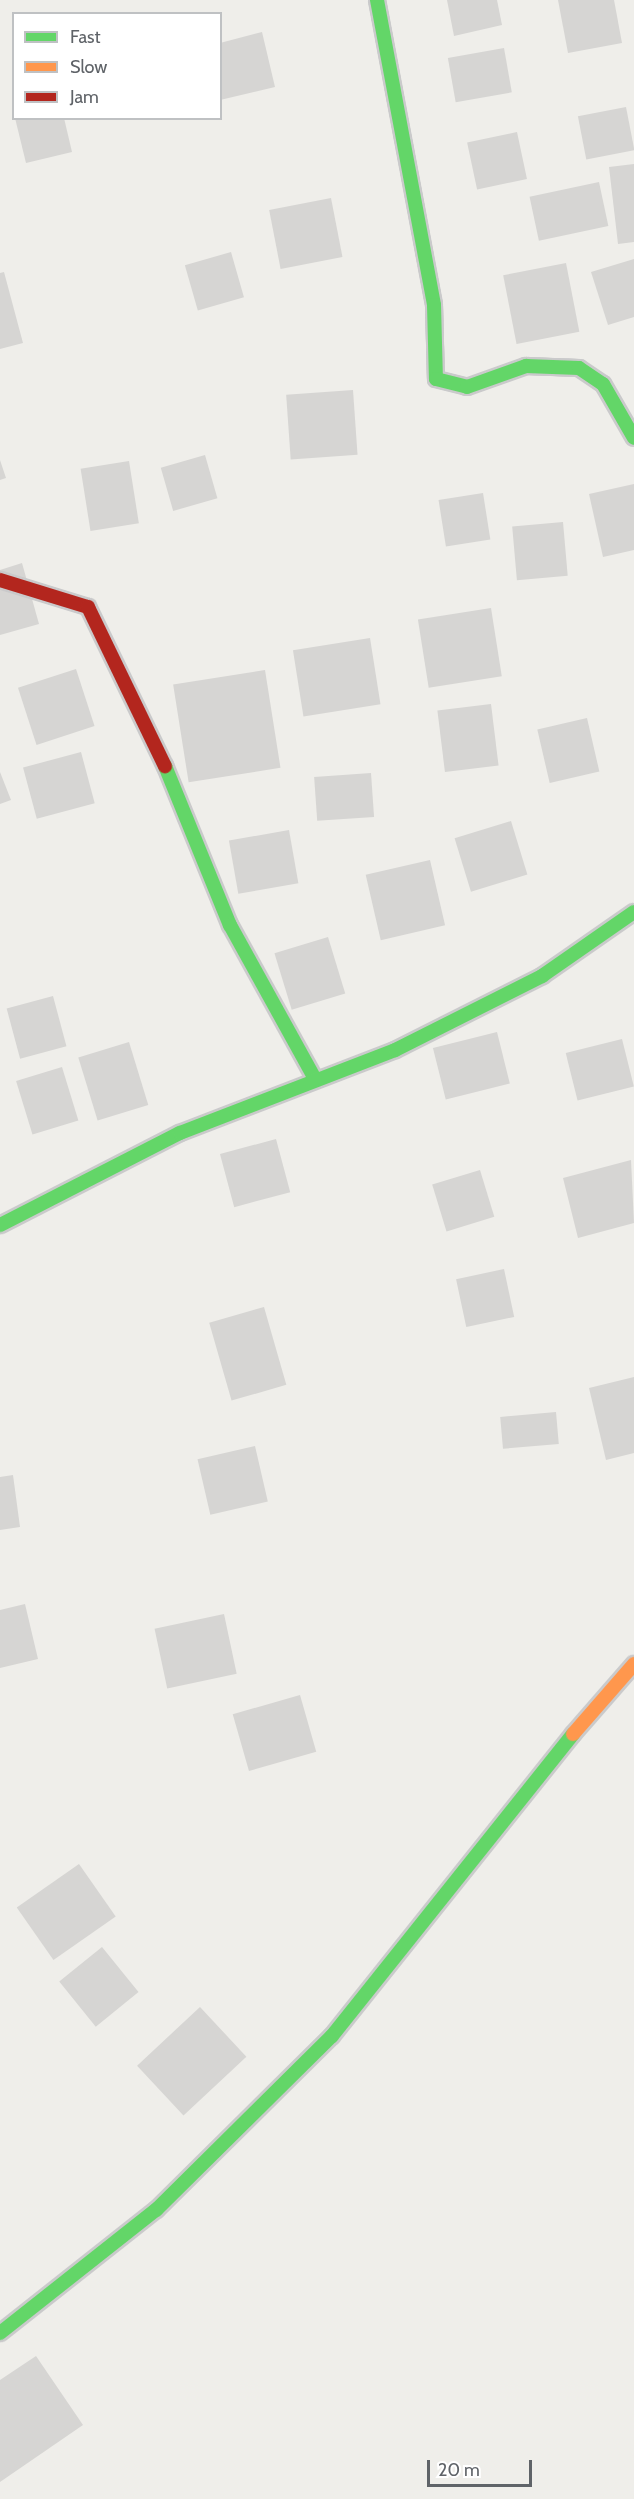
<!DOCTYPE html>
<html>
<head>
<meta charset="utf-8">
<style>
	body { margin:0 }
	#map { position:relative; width:634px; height:2499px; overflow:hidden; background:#efeeea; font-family:Cabin,sans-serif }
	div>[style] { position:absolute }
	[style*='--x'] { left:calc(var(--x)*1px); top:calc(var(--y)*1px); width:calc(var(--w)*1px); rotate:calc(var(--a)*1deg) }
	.building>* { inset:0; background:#d6d5d3; transform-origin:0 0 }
	.roads { filter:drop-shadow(2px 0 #cacacb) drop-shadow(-2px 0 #cacacb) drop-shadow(0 2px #cacacb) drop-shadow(0 -2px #cacacb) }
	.fast>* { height:14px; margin:-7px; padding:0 7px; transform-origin:7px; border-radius:7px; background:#63d668 }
	.slow>* { height:14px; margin:-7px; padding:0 7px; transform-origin:7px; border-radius:7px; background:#ff974d }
	.jam>* { height:14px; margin:-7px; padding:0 7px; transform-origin:7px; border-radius:7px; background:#b3261e }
	span { translate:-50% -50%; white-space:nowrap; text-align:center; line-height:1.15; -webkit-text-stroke:4.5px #fff; paint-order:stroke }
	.legend { position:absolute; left:12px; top:12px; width:210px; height:108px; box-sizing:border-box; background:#fff; border:2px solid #bfc1c3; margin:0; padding:8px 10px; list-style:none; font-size:18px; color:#5f6368 }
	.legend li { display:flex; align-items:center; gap:12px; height:30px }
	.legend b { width:30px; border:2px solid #bfc1c3 }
	.scale { position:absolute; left:427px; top:2460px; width:105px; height:27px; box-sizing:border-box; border:3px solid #5f6368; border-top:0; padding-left:8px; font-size:18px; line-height:21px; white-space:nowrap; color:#5f6368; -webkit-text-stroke:4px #fff; paint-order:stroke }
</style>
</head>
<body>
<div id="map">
	<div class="building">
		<div style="clip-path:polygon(447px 0,497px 0,502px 25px,454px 36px)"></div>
		<div style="clip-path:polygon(558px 0,614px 0,622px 43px,568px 53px)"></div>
		<div style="clip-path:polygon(262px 32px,275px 87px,220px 100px,220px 43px)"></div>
		<div style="left:504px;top:48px;width:45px;height:57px;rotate:80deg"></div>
		<div style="left:626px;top:107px;width:44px;height:49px;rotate:79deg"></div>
		<div style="clip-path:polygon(15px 118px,64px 118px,72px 152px,26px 163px)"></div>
		<div style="left:517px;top:132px;width:48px;height:51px;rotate:78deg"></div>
		<div style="clip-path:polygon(634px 164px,634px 242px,618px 244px,609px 167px)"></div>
		<div style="left:599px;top:182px;width:45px;height:71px;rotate:78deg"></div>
		<div style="left:331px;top:198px;width:60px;height:63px;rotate:79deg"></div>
		<div style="left:231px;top:252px;width:47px;height:48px;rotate:74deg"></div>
		<div style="clip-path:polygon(634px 259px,634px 317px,608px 325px,591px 272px)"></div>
		<div style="left:566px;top:263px;width:70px;height:64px;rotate:79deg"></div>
		<div style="clip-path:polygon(4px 272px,23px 343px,0 349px,0 273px)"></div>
		<div style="left:353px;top:390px;width:65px;height:67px;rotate:86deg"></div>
		<div style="left:205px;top:455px;width:45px;height:46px;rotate:74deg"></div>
		<div style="clip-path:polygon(0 460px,6px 478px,0 480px)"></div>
		<div style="left:129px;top:461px;width:63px;height:49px;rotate:81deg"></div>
		<div style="clip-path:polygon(634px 484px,634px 550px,603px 557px,589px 494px)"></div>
		<div style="left:483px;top:493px;width:47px;height:45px;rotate:81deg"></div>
		<div style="left:563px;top:522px;width:54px;height:51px;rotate:85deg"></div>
		<div style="clip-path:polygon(22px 563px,39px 624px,0 635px,0 570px)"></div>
		<div style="left:491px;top:608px;width:69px;height:74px;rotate:81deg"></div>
		<div style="left:370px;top:638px;width:67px;height:78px;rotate:81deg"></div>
		<div style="left:76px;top:669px;width:60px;height:61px;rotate:72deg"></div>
		<div style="left:265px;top:670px;width:99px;height:93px;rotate:81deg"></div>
		<div style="left:491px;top:704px;width:62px;height:54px;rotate:83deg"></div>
		<div style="left:587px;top:718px;width:55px;height:51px;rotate:77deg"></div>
		<div style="left:81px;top:752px;width:53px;height:60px;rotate:75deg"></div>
		<div style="clip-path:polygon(0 772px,11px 800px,0 804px)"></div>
		<div style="left:371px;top:773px;width:44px;height:57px;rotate:86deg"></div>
		<div style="left:511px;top:821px;width:56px;height:59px;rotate:73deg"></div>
		<div style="left:289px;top:830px;width:54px;height:61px;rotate:80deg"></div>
		<div style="left:430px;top:860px;width:67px;height:66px;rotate:77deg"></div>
		<div style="left:328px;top:937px;width:59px;height:56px;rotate:73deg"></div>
		<div style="left:53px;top:996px;width:52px;height:48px;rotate:75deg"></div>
		<div style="left:497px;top:1032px;width:53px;height:66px;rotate:76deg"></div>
		<div style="left:622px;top:1039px;width:49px;height:58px;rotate:76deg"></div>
		<div style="left:129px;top:1042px;width:66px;height:53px;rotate:73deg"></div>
		<div style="left:62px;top:1067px;width:56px;height:48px;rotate:73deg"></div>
		<div style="left:276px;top:1139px;width:55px;height:58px;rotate:75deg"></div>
		<div style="clip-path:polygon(631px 1160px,634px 1223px,578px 1238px,563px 1178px)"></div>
		<div style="left:480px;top:1170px;width:49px;height:50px;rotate:73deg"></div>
		<div style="left:504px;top:1269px;width:49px;height:49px;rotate:78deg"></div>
		<div style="left:264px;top:1307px;width:81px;height:57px;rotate:74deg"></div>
		<div style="clip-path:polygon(634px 1377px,634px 1453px,606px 1460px,589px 1388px)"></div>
		<div style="left:556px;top:1412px;width:32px;height:56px;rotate:85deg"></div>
		<div style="left:255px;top:1446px;width:57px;height:59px;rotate:77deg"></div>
		<div style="clip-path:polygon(13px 1475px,20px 1527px,0 1530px,0 1477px)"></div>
		<div style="clip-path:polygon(25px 1604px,38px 1659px,0 1668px,0 1610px)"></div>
		<div style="left:224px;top:1614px;width:61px;height:71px;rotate:78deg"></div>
		<div style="left:300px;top:1695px;width:59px;height:70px;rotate:74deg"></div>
		<div style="left:79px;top:1864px;width:64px;height:76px;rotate:55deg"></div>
		<div style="left:102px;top:1947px;width:58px;height:55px;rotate:51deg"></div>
		<div style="left:200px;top:2007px;width:68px;height:86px;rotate:47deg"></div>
		<div style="clip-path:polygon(36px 2356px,83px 2425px,0 2482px,0 2380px)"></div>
	</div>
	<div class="roads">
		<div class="fast">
			<div style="--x:377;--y:0;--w:310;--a:79.4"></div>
			<div style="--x:434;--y:305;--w:74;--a:88.5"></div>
			<div style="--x:436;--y:379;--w:32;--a:14"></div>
			<div style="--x:467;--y:387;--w:63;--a:-19.6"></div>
			<div style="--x:526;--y:366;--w:53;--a:2.2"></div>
			<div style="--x:579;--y:368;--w:29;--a:34"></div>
			<div style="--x:603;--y:384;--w:62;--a:60.1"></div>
			<div style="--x:165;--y:766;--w:172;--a:67.8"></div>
			<div style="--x:230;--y:925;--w:174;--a:61.1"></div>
			<div style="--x:0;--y:1225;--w:202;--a:-27.1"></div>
			<div style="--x:180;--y:1133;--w:230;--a:-21.1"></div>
			<div style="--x:395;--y:1050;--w:165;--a:-26.7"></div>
			<div style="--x:542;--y:976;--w:112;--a:-34.8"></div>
			<div style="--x:0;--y:2333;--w:199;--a:-38.3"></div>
			<div style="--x:156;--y:2210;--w:247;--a:-44.7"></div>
			<div style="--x:332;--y:2036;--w:386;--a:-51.4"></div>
		</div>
		<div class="slow">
			<div style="--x:573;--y:1734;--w:93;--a:-48.9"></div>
		</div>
		<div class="jam">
			<div style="--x:0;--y:580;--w:92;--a:17.1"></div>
			<div style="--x:88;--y:607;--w:177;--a:64.2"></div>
		</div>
	</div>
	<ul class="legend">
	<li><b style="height:8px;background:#63d668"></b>Fast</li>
	<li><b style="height:8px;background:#ff974d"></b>Slow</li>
	<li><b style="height:8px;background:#b3261e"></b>Jam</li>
	</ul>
	<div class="scale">20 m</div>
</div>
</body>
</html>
